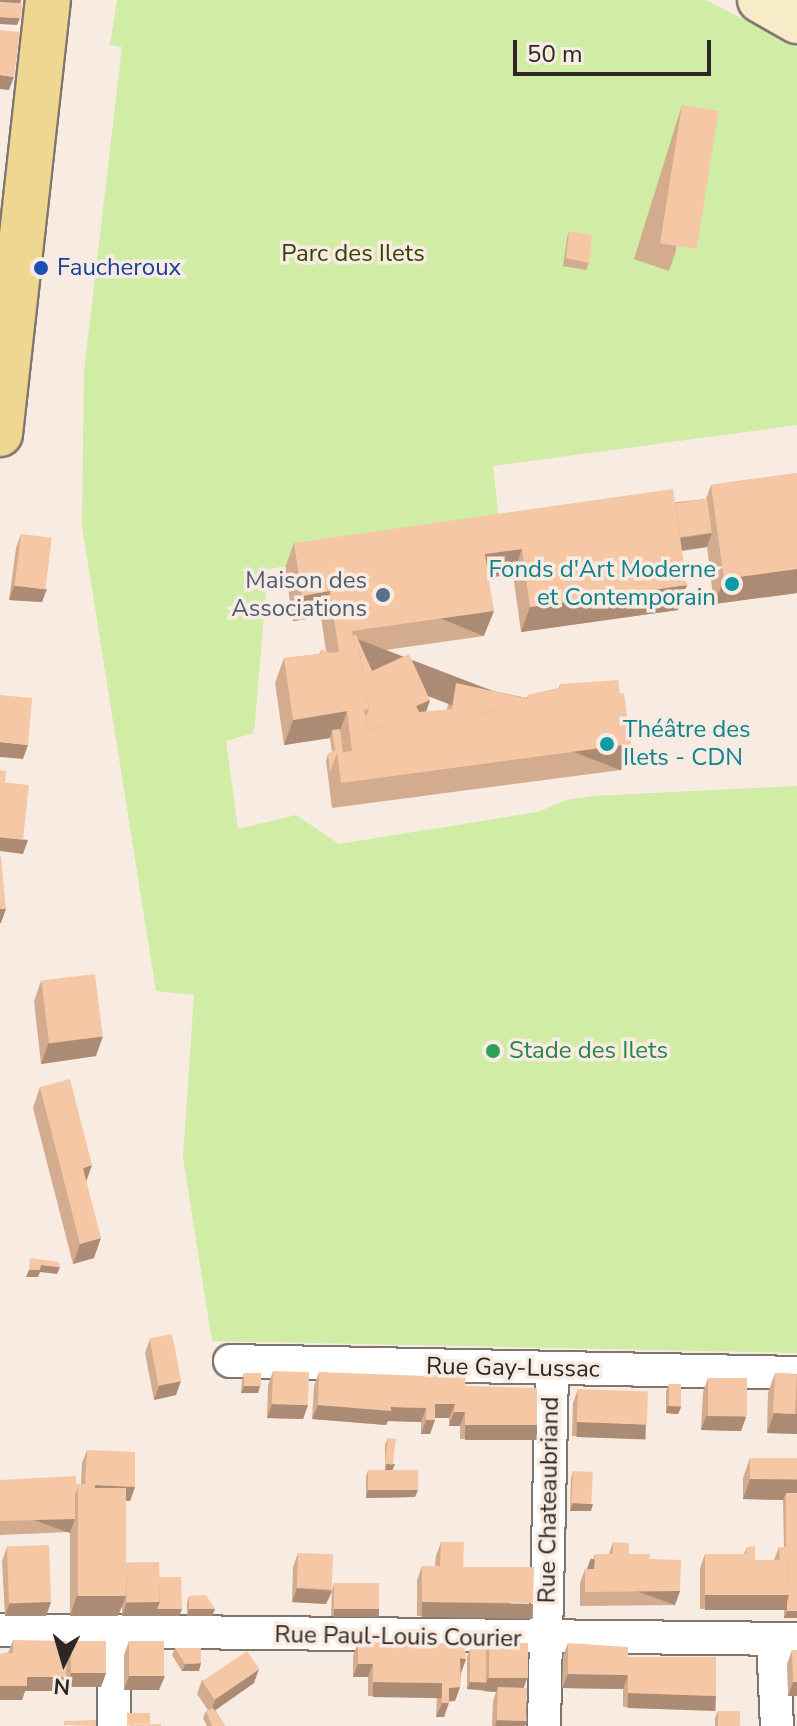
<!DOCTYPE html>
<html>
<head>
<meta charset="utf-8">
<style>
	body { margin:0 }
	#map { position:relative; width:797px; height:1726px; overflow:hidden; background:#f8ebe2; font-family:"Nunito Sans",sans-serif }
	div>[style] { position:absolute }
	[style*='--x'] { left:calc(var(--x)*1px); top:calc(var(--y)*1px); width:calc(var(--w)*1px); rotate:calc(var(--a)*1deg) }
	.green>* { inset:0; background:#d0eca5 }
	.roads { filter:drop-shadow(2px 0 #81766d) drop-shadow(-2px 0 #81766d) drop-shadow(0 2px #81766d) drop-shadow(0 -2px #81766d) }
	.street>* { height:32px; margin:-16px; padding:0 16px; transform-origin:16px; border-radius:16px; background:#fff }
	.secondary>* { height:44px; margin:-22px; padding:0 22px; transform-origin:22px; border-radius:22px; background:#f8ebc8 }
	.primary>* { height:44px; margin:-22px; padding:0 22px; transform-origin:22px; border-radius:22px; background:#f0d791 }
	.wall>* { inset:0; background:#d3ab8e }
	.shaded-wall>* { inset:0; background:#ac8b74; transform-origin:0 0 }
	.building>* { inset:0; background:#f5c7a5; transform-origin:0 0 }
	.dots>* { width:22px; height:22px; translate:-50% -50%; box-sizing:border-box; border:4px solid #f8ebe2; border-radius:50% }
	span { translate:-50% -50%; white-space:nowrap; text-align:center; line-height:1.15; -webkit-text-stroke:7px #f8ebe2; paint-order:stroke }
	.park-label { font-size:24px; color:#304302 }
	.transit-label { font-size:24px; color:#164399 }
	.left { translate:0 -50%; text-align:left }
	.culture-label { font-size:24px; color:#0d838f }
	.right { translate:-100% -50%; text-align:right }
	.service-label { font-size:24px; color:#4e5e75 }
	.leisure-label { font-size:24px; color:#27864d }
	.street-label { font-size:24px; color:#2c2724 }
	.north { position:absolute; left:24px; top:1622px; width:80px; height:80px; -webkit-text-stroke:6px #f8ebe2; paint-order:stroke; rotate:185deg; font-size:22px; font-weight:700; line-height:32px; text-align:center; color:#2c2724 }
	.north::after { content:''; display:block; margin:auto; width:28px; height:36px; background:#2c2724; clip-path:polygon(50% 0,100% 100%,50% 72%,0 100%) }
	.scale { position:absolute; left:513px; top:40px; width:198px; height:36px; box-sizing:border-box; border:4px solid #2c2724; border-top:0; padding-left:10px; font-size:24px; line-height:28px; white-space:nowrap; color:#2c2724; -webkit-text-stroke:6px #f8ebe2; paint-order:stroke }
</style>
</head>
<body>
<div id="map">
	<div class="green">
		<div style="clip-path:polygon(117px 0,706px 0,797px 47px,797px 425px,493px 466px,500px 530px,470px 542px,268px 569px,254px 733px,226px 741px,238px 829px,296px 815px,339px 844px,538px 812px,566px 800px,593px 796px,797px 786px,797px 1353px,212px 1341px,183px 1158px,194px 995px,156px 991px,82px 526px,84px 371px,122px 47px,110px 45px)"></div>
	</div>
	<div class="roads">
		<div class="street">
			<div style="--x:230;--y:1361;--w:567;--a:1.21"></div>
			<div style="--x:0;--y:1630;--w:797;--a:0.65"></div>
			<div style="--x:114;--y:1632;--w:94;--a:90"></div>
			<div style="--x:773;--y:1639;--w:87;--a:87.4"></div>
			<div style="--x:544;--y:1726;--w:356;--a:-88.7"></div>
		</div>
		<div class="secondary">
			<div style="--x:760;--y:0;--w:43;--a:29.6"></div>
		</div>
		<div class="primary">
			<div style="--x:0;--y:434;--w:437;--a:-83.7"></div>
		</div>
	</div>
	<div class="wall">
		<div style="clip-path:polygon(682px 105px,676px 251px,669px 271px,634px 259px)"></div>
		<div style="clip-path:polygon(569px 231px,589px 263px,586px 270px,563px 266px,567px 238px)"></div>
		<div style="clip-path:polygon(797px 473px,797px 593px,714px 604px,707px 547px,682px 551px,678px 610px,521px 632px,513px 574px,489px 578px,484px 636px,364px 653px,372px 671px,430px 700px,426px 712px,447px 710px,448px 703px,456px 683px,527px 698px,528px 695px,559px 688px,560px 684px,621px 770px,332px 808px,326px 761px,328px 754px,332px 752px,330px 738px,284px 745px,275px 683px,284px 658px,319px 654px,321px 650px,326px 651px,321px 617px,293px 621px,285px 568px,294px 543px,706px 499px,711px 485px)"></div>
		<div style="clip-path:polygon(21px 534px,42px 602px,9px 600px,16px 548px)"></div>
		<div style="clip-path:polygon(41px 981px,96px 1056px,41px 1064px,34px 1001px)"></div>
		<div style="clip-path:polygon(40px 1087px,86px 1180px,94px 1258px,73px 1264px,33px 1108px)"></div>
		<div style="clip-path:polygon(150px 1339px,176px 1395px,154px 1400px,145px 1353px)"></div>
		<div style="clip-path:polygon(273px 1371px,308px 1405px,303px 1419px,267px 1418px,268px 1385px)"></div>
		<div style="clip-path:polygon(319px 1372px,465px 1386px,537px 1425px,532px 1439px,460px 1439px,460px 1426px,449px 1426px,449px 1418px,435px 1418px,430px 1434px,421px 1434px,421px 1422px,388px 1421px,386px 1425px,312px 1419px,314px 1386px)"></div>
		<div style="clip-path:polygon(244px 1373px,260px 1386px,258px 1393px,241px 1393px,242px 1380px)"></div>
		<div style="clip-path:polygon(775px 1373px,797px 1374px,797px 1434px,767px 1433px,768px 1393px)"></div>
		<div style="clip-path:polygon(708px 1378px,746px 1417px,741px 1431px,701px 1430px,703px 1392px)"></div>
		<div style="clip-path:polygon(669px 1384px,681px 1407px,678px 1414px,666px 1413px,666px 1391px)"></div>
		<div style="clip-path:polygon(578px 1389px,641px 1438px,572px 1436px,573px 1403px)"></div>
		<div style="clip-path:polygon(388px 1438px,392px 1470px,415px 1497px,366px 1498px,366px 1477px,368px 1470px,385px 1470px,385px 1445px)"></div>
		<div style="clip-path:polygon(87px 1450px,135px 1487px,130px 1501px,126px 1501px,126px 1565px,159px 1577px,182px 1609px,179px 1616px,122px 1616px,122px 1606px,118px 1616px,70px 1616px,70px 1532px,0 1535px,0 1480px,81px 1484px,82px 1463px)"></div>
		<div style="clip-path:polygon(750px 1458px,797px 1458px,797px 1618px,784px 1618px,784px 1609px,700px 1609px,700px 1568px,705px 1554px,744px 1554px,747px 1547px,755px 1560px,774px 1560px,779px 1547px,784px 1547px,783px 1500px,743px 1499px,743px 1478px)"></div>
		<div style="clip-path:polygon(573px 1471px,591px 1511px,570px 1511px,571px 1478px)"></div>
		<div style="clip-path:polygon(441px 1542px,463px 1567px,528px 1617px,417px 1616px,417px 1580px,422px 1566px,435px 1566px,436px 1556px)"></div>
		<div style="clip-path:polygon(613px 1542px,629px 1554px,649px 1559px,680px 1591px,675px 1605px,580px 1606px,580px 1583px,585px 1569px,589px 1569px,595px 1554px,609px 1554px)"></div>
		<div style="clip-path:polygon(7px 1547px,51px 1602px,46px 1616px,5px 1616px,2px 1561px)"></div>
		<div style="clip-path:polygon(298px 1553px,332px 1591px,326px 1604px,292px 1602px,293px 1567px)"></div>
		<div style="clip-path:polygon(334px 1583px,377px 1616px,331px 1616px,332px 1590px)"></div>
		<div style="clip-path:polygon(189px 1596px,215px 1609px,212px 1616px,187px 1616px,187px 1603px)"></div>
		<div style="clip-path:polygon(13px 1640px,66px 1654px,71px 1641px,106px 1673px,101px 1687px,66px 1687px,66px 1678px,61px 1691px,25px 1691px,22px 1700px,0 1700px,0 1654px,8px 1653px)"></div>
		<div style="clip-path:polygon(129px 1641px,159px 1690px,124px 1690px,124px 1655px)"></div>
		<div style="clip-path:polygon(358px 1642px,466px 1659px,461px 1673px,460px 1687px,455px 1701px,449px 1701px,444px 1717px,436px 1717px,437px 1697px,368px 1696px,368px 1677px,353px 1677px,353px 1656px)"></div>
		<div style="clip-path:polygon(489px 1643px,527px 1678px,524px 1688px,527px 1721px,525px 1726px,492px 1726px,493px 1701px,496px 1692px,467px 1689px,467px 1657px,470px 1649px,486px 1649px)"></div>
		<div style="clip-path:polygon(568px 1643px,716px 1696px,711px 1710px,623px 1707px,623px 1689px,562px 1688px,563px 1656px)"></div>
		<div style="clip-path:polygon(175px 1648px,199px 1671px,182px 1671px,172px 1655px)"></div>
		<div style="clip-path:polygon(792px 1650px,797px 1696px,788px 1696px,787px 1664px)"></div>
		<div style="clip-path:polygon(202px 1680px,254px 1683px,215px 1710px,225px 1726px,207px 1726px,203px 1718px,206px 1711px,208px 1710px,197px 1694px)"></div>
		<div style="clip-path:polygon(718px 1711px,741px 1726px,715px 1726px,715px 1718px)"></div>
	</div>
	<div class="shaded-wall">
		<div style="clip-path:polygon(0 0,21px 0,20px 5px,0 2px)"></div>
		<div style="clip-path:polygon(0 17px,20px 18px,17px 25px,0 24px)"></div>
		<div style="clip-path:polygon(0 75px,14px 77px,9px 90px,0 89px)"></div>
		<div style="clip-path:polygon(712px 533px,707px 547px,670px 552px,675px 539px)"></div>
		<div style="clip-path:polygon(522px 549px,513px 574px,476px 579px,485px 554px)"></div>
		<div style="clip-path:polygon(797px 569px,797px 593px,714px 604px,724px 579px)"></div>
		<div style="clip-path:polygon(687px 585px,678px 610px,521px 632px,530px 607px)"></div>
		<div style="clip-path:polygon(14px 586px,47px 589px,42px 602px,9px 600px)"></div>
		<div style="clip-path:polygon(330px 591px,321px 617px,293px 621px,302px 596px)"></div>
		<div style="left:494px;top:611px;width:27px;height:143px;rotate:112deg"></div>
		<div style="clip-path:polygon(430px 700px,423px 720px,416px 706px)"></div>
		<div style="clip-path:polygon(347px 711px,338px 737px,332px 730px,330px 738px,284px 745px,293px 720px)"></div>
		<div style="clip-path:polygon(0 742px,28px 745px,23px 759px,0 757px)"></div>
		<div style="left:631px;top:744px;width:28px;height:293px;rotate:111deg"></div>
		<div style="clip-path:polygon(0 837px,28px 840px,23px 854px,0 851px)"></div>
		<div style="clip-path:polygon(0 909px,6px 909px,1px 923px,0 923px)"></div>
		<div style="clip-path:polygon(103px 1036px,96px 1056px,41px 1064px,48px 1044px)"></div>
		<div style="clip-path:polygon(92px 1165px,85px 1185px,83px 1168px)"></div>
		<div style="clip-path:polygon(101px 1238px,94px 1258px,73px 1264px,80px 1244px)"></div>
		<div style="clip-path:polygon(41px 1265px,60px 1267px,57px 1274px,40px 1272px,38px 1277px,26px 1277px,29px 1270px)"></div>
		<div style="clip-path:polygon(181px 1381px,176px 1395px,154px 1400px,159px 1386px)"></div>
		<div style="clip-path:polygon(244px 1386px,260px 1386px,258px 1393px,241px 1393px)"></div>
		<div style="clip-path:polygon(272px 1404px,308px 1405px,303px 1419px,267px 1418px)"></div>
		<div style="clip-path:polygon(435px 1404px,455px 1404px,449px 1418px,430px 1418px)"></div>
		<div style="clip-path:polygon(318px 1405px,391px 1407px,426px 1408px,421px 1422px,388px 1421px,386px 1425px,312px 1419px)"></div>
		<div style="clip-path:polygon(668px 1406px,681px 1407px,678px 1414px,666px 1413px)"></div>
		<div style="clip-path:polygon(454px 1412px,465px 1412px,460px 1426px,449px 1426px)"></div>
		<div style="clip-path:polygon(774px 1413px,797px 1414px,797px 1434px,767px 1433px)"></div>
		<div style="clip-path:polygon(706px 1416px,746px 1417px,741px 1431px,701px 1430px)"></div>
		<div style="clip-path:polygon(426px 1420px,435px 1420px,430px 1434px,421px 1434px)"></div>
		<div style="left:577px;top:1422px;width:69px;height:15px;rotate:2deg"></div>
		<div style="left:465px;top:1425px;width:72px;height:15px"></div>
		<div style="clip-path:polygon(387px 1464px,395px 1464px,392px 1471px,385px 1471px)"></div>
		<div style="clip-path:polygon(750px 1479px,797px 1480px,797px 1501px,786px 1493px,783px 1500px,743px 1499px)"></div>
		<div style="clip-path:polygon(95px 1485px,135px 1487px,130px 1501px,93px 1499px)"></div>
		<div style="clip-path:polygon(368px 1490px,418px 1490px,415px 1497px,366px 1498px)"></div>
		<div style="clip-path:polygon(573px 1503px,593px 1504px,591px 1511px,570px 1511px)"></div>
		<div style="left:75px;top:1519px;width:15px;height:75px;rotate:110deg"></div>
		<div style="clip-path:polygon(297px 1588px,332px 1591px,326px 1604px,292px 1602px)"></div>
		<div style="left:680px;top:1591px;width:15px;height:95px;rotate:110deg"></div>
		<div style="left:705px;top:1595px;width:84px;height:15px"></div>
		<div style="clip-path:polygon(77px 1596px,126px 1596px,118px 1616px,70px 1616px)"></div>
		<div style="clip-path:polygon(10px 1602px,51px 1602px,46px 1616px,5px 1616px)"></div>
		<div style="clip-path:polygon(127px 1602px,160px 1602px,182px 1609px,179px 1616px,122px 1616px)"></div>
		<div style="left:422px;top:1602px;width:111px;height:15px;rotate:1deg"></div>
		<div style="clip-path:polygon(189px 1609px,215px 1609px,212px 1616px,187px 1616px)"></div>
		<div style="left:334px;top:1609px;width:45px;height:8px"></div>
		<div style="clip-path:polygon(787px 1611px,797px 1611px,797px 1618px,784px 1618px)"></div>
		<div style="clip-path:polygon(460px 1658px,466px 1659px,461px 1673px)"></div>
		<div style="clip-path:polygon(201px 1663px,199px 1671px,182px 1671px,185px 1664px)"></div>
		<div style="clip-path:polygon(358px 1664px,373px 1664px,368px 1677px,353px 1677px)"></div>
		<div style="clip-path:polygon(259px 1669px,254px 1683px,210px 1714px,215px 1700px)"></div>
		<div style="clip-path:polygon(71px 1673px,106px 1673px,101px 1687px,66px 1687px)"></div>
		<div style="clip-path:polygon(568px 1674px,628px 1675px,623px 1689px,562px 1688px)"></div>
		<div style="clip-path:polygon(129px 1676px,165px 1676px,159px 1690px,124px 1690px)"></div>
		<div style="clip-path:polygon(27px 1677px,66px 1677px,61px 1691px,25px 1691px,22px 1700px,0 1700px,0 1686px)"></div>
		<div style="clip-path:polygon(488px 1678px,527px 1678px,522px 1692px,498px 1687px,496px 1692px,483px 1691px)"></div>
		<div style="left:373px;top:1682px;width:69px;height:15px;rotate:1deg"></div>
		<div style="clip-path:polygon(470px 1682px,486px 1683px,483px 1690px,467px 1689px)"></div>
		<div style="clip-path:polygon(793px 1682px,797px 1682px,797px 1696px,788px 1696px)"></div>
		<div style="clip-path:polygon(460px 1687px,455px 1701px,444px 1702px,449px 1688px)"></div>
		<div style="left:628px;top:1693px;width:88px;height:15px;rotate:2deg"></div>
		<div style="clip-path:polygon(442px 1703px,449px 1703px,444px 1717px,436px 1717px)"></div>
		<div style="clip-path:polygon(497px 1720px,527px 1721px,525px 1726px,495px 1726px)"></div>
	</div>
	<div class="building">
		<div style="left:0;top:2px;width:22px;height:15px;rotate:3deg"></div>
		<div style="clip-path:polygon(0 30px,20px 32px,14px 77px,0 75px)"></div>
		<div style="left:682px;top:105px;width:37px;height:140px;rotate:9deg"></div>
		<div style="clip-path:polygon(569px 231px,592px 236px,589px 263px,566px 258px)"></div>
		<div style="clip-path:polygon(797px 473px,797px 569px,724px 579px,711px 485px)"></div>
		<div style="clip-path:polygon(673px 489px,687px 585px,530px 607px,522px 549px,485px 554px,494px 611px,352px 631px,355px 649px,359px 649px,369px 709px,364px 710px,367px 729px,624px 693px,631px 744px,341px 783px,337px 753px,352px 751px,347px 711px,293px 720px,284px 658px,339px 652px,330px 591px,302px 596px,294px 543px)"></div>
		<div style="left:707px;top:499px;width:34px;height:32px;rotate:82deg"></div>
		<div style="left:21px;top:534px;width:31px;height:52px;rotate:7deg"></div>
		<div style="clip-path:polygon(356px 635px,372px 671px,409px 654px,430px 700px,416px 706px,419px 712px,452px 709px,456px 683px,528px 699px,528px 695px,560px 688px,560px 684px,618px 680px,620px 694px,367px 729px,365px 715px,367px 715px,369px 709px,359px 649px,355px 649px,353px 636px)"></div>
		<div style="clip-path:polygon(321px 650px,329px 652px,329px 653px,321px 654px)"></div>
		<div style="clip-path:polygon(0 695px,32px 698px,28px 745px,0 742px)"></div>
		<div style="clip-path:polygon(340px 729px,343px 753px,337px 753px,330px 772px,328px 754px,335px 750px,332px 730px)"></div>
		<div style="clip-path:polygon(0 770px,6px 771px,5px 782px,0 782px)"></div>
		<div style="left:0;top:782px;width:29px;height:55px;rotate:6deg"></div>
		<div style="clip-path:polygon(0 856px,1px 856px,6px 909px,0 909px)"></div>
		<div style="left:95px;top:974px;width:63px;height:54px;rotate:83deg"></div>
		<div style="clip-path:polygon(70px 1079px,92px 1165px,83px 1168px,101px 1238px,80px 1244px,40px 1087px)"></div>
		<div style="clip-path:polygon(30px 1258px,59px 1262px,60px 1267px,41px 1265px,40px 1270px,29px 1270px)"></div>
		<div style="left:172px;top:1334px;width:48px;height:23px;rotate:79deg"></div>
		<div style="left:273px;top:1371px;width:36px;height:33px;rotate:2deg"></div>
		<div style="clip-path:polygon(319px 1372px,426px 1376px,456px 1373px,466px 1374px,465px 1386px,537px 1388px,537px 1425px,465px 1425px,465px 1412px,454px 1412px,455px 1404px,435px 1404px,435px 1420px,426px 1420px,426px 1408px,391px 1407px,391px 1411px,318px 1405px)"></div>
		<div style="left:244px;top:1373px;width:17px;height:13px"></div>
		<div style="left:775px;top:1373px;width:22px;height:40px;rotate:3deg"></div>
		<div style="left:708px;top:1378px;width:39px;height:38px"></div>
		<div style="left:669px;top:1384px;width:12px;height:22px"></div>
		<div style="left:578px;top:1389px;width:70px;height:33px;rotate:2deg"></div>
		<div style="left:388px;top:1438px;width:8px;height:26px;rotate:7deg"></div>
		<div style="clip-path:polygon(87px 1450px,135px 1452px,135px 1487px,95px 1485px,95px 1488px,78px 1488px,75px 1494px,75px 1519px,0 1521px,0 1480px,76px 1476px,76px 1484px,85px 1484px)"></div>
		<div style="left:750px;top:1458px;width:47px;height:21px"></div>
		<div style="left:368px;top:1470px;width:50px;height:20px"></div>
		<div style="left:573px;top:1471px;width:20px;height:32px;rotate:3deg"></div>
		<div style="left:78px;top:1488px;width:48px;height:108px"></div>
		<div style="clip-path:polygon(786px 1493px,797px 1493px,797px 1611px,787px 1611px,787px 1602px,789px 1595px,788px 1547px,786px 1547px)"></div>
		<div style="clip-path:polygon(441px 1542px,464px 1542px,463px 1567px,534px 1567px,533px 1603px,422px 1602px,422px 1566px,440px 1566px)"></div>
		<div style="clip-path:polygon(613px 1542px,629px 1543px,629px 1554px,650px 1554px,649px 1559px,681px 1560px,680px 1591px,585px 1592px,585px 1569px,594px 1569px,595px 1554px,613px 1554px)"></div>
		<div style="left:49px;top:1545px;width:57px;height:42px;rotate:88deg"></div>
		<div style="clip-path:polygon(755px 1546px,755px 1560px,780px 1560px,779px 1547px,788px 1547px,789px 1595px,705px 1595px,705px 1554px,746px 1554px,747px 1547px)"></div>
		<div style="left:298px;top:1553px;width:35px;height:35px;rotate:2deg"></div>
		<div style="left:159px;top:1562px;width:40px;height:33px;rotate:89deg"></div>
		<div style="clip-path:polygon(159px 1577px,181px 1577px,182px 1609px,157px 1609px,160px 1602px)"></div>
		<div style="left:334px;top:1583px;width:45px;height:26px"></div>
		<div style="clip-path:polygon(206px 1595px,215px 1609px,189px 1609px,189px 1596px)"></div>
		<div style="clip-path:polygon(13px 1640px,67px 1641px,66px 1677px,27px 1677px,27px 1686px,0 1686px,0 1654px,13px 1653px)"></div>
		<div style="left:71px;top:1641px;width:35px;height:32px"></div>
		<div style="left:129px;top:1641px;width:35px;height:35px"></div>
		<div style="clip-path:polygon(358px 1642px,465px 1643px,466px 1659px,460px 1658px,460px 1687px,449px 1688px,449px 1703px,442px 1703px,442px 1683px,373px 1682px,373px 1664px,358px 1664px)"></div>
		<div style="left:489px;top:1643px;width:39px;height:35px"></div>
		<div style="clip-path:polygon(568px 1643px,628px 1647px,628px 1657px,716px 1657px,716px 1696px,628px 1693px,628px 1675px,568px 1674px)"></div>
		<div style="clip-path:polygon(175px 1648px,201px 1648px,201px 1663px,185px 1664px)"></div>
		<div style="left:470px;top:1649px;width:16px;height:33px"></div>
		<div style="clip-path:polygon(792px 1650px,797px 1650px,797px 1682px,793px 1682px)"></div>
		<div style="left:247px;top:1651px;width:22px;height:54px;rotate:56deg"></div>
		<div style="left:498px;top:1687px;width:29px;height:33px;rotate:2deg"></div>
		<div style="clip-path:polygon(213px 1708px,225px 1726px,212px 1726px,206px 1711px)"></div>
		<div style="left:718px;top:1711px;width:22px;height:15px"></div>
		<div style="clip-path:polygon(127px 1713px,150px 1713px,150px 1724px,130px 1725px,127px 1726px)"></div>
		<div style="clip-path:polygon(96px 1720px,96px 1726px,67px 1725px,64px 1726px,64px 1721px)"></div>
		<div style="clip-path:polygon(161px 1724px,161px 1726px,130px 1726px,130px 1725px)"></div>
	</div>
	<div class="dots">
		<div style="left:41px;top:268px;background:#1a4fb4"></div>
		<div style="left:732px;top:584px;background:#0f9aa8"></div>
		<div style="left:383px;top:595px;background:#5c6f8a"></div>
		<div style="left:607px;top:744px;background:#0f9aa8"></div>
		<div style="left:493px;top:1051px;background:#2e9e5b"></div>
	</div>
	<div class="park-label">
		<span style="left:353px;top:254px">Parc des Ilets</span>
	</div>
	<div class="transit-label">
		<span class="left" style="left:57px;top:268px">Faucheroux</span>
	</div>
	<div class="culture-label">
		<span class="right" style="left:716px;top:584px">Fonds d'Art Moderne<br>et Contemporain</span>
		<span class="left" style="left:623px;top:744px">Théâtre des<br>Ilets - CDN</span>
	</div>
	<div class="service-label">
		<span class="right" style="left:367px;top:595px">Maison des<br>Associations</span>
	</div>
	<div class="leisure-label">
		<span class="left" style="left:509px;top:1051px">Stade des Ilets</span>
	</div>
	<div class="street-label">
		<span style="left:513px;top:1368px;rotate:1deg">Rue Gay-Lussac</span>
		<span style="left:549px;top:1500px;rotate:-89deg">Rue Chateaubriand</span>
		<span style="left:398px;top:1637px;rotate:1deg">Rue Paul-Louis Courier</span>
	</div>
	<div class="north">N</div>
	<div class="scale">50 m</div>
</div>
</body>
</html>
